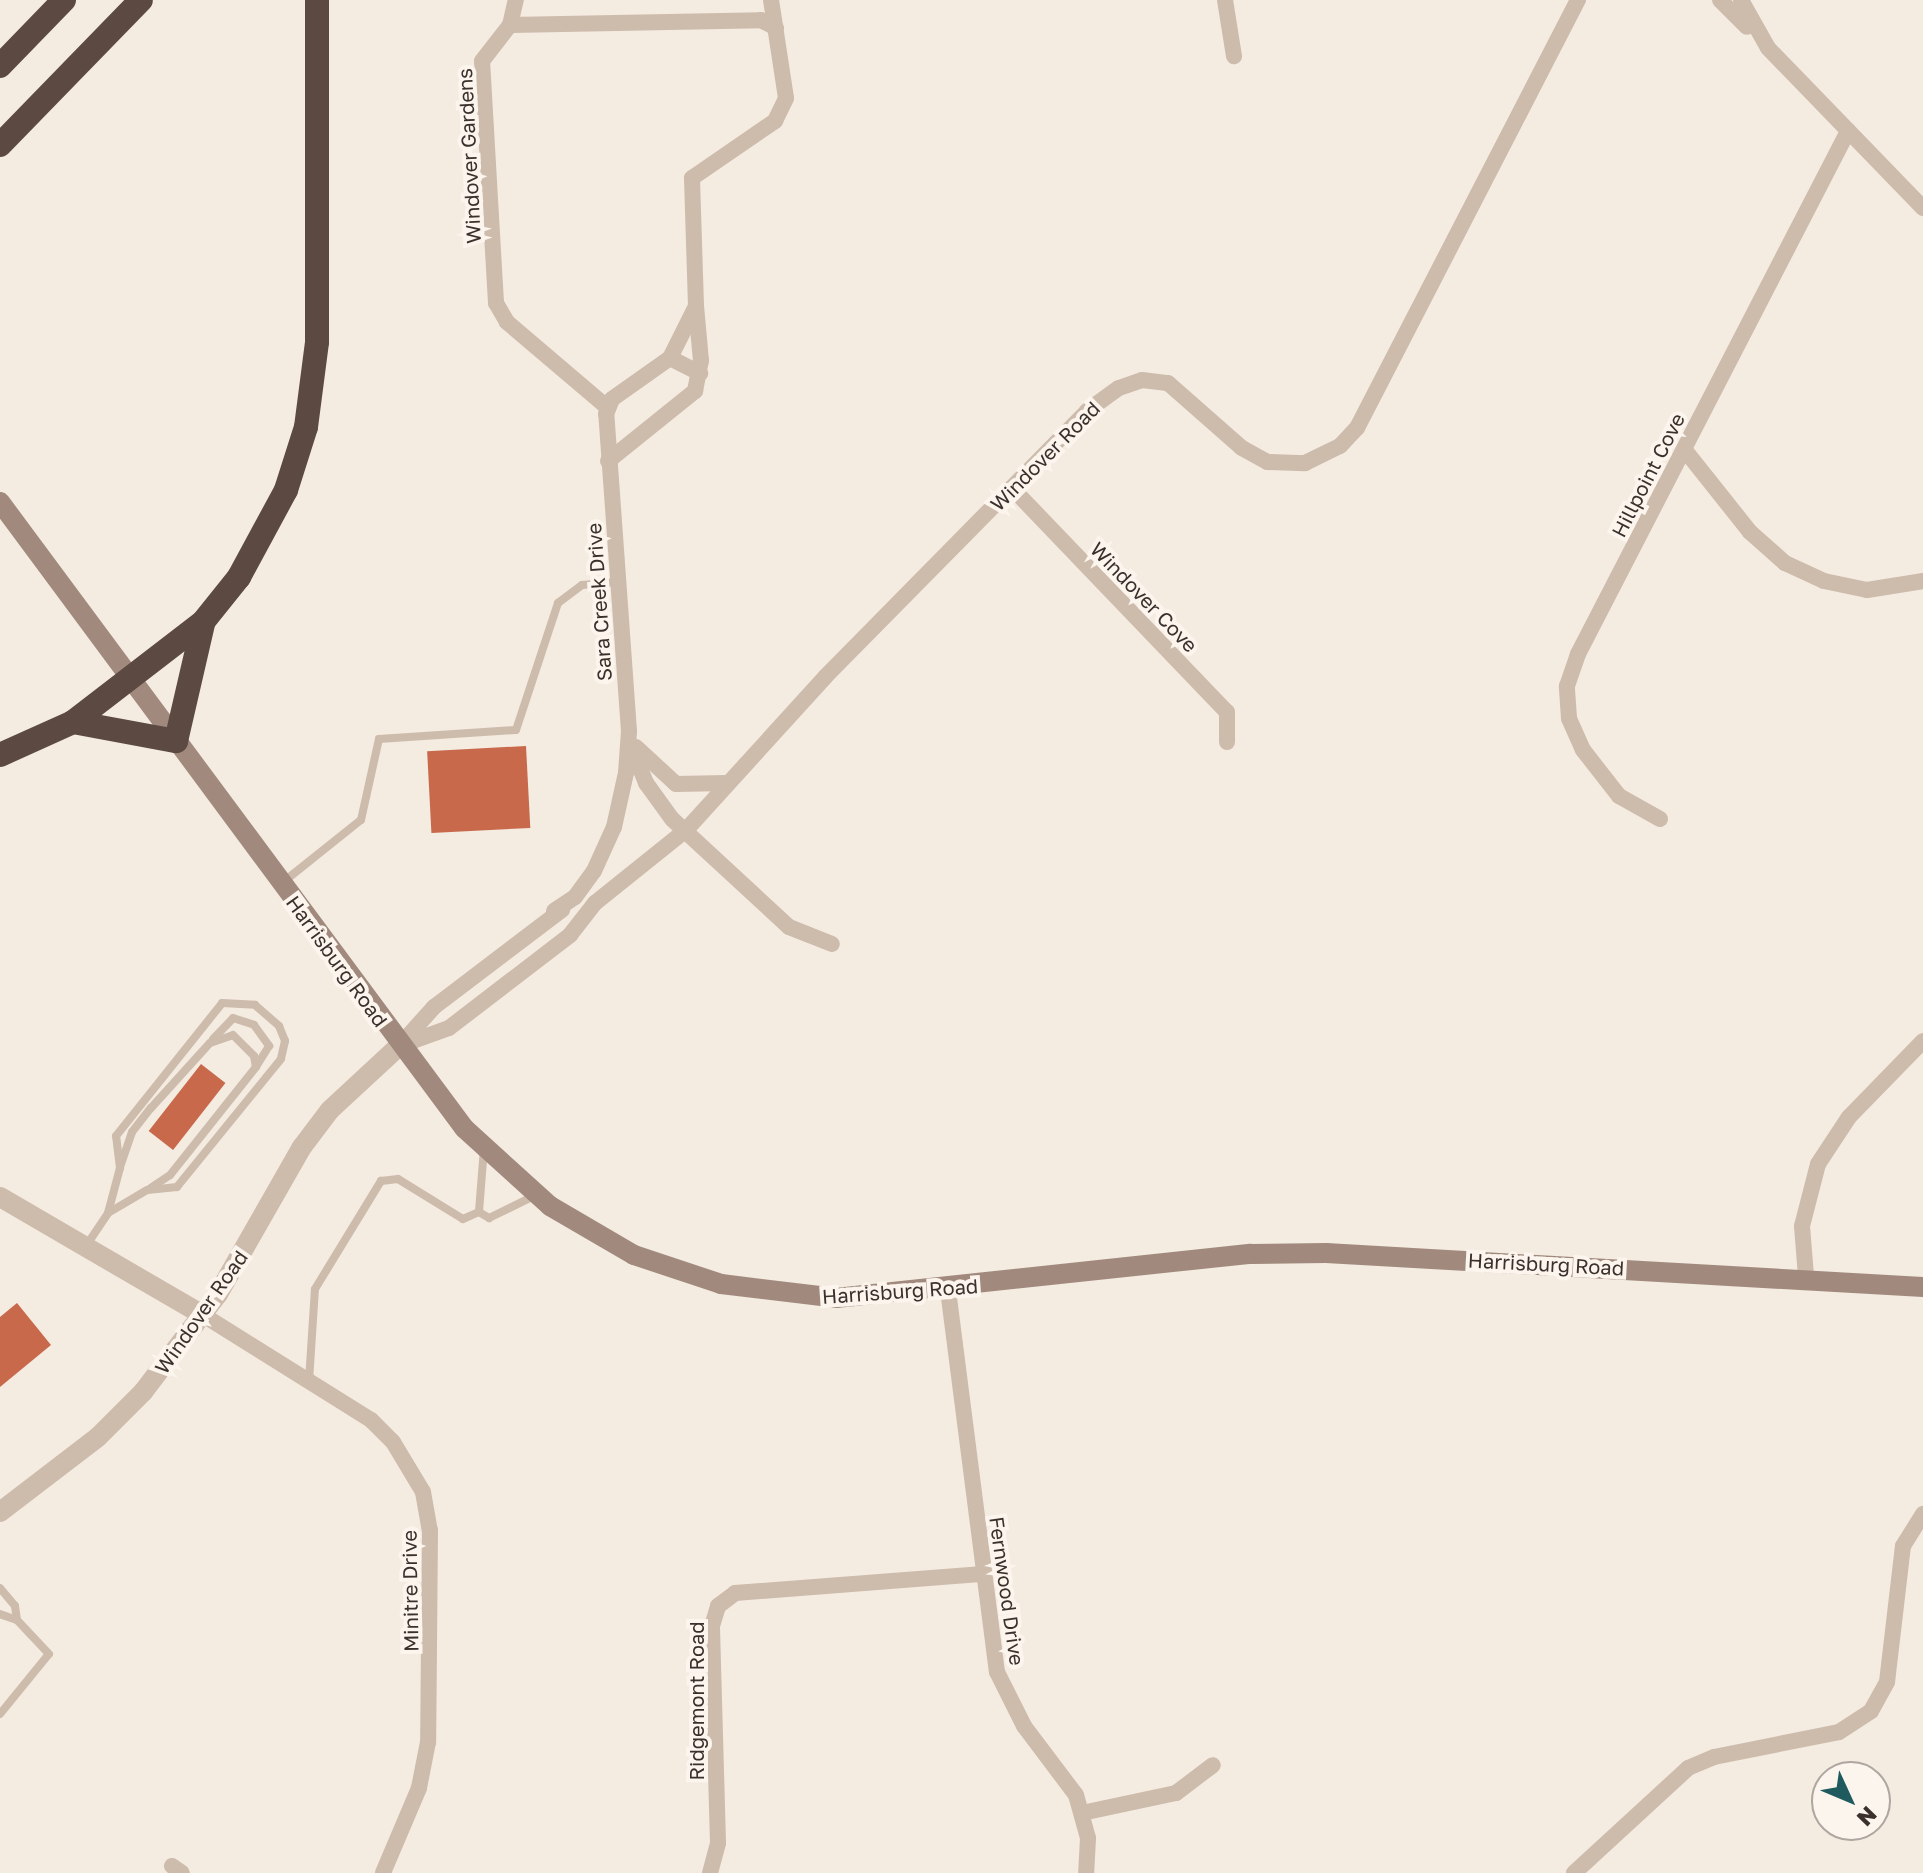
<!DOCTYPE html>
<html>
<head>
<meta charset="utf-8">
<style>
	body { margin:0 }
	#map { position:relative; width:1923px; height:1873px; overflow:hidden; background:#f4ebe1; font-family:"Golos Text",sans-serif }
	div>[style] { position:absolute }
	[style*='--x'] { left:calc(var(--x)*1px); top:calc(var(--y)*1px); width:calc(var(--w)*1px); rotate:calc(var(--a)*1deg) }
	.building>* { inset:0; background:#c8694b; transform-origin:0 0 }
	.service>* { height:8px; margin:-4px; padding:0 4px; transform-origin:4px; border-radius:4px; background:#cdbbac }
	.minor>* { height:16px; margin:-8px; padding:0 8px; transform-origin:8px; border-radius:8px; background:#cdbbac }
	.tertiary>* { height:20px; margin:-10px; padding:0 10px; transform-origin:10px; border-radius:10px; background:#cdbbac }
	.secondary>* { height:20px; margin:-10px; padding:0 10px; transform-origin:10px; border-radius:10px; background:#a18a7d }
	.motorway>* { height:24px; margin:-12px; padding:0 12px; transform-origin:12px; border-radius:12px; background:#5c4a42 }
	span { translate:-50% -50%; white-space:nowrap; text-align:center; line-height:1.15; -webkit-text-stroke:8px #fbf5ee; paint-order:stroke }
	.street-label { font-size:20px; color:#3b302b }
	.north { position:absolute; left:1811px; top:1761px; width:80px; height:80px; box-sizing:border-box; background:#fbf5ee; border:2px solid #aea6a0; border-radius:50%; rotate:134deg; font-size:22px; font-weight:700; line-height:32px; text-align:center; color:#3b302b }
	.north::after { content:''; display:block; margin:auto; width:28px; height:36px; background:#1f5a5e; clip-path:polygon(50% 0,100% 100%,50% 72%,0 100%) }
</style>
</head>
<body>
<div id="map">
	<div class="building">
		<div style="left:526px;top:746px;width:82px;height:99px;rotate:87deg"></div>
		<div style="left:201px;top:1064px;width:31px;height:85px;rotate:38deg"></div>
		<div style="clip-path:polygon(17px 1303px,51px 1345px,0 1387px,0 1317px)"></div>
	</div>
	<div class="service">
		<div style="--x:282;--y:883;--w:101;--a:-38.6"></div>
		<div style="--x:361;--y:820;--w:83;--a:-77.5"></div>
		<div style="--x:379;--y:739;--w:137;--a:-3.8"></div>
		<div style="--x:516;--y:730;--w:134;--a:-71.7"></div>
		<div style="--x:558;--y:603;--w:30;--a:-37"></div>
		<div style="--x:582;--y:585;--w:35;--a:-5"></div>
		<div style="--x:213;--y:1039;--w:29;--a:-46"></div>
		<div style="--x:233;--y:1018;--w:22;--a:18"></div>
		<div style="--x:254;--y:1025;--w:26;--a:54"></div>
		<div style="--x:269;--y:1046;--w:25;--a:122"></div>
		<div style="--x:484;--y:1148;--w:64;--a:94.5"></div>
		<div style="--x:479;--y:1212;--w:12;--a:31"></div>
		<div style="--x:489;--y:1218;--w:52;--a:-26.1"></div>
		<div style="--x:120;--y:1167;--w:37;--a:-71"></div>
		<div style="--x:132;--y:1132;--w:31;--a:-52"></div>
		<div style="--x:151;--y:1108;--w:88;--a:-47.8"></div>
		<div style="--x:210;--y:1043;--w:24;--a:-19"></div>
		<div style="--x:233;--y:1035;--w:30;--a:45"></div>
		<div style="--x:254;--y:1056;--w:11;--a:80"></div>
		<div style="--x:256;--y:1067;--w:138;--a:128.5"></div>
		<div style="--x:170;--y:1175;--w:23;--a:146"></div>
		<div style="--x:86;--y:1246;--w:40;--a:-56"></div>
		<div style="--x:108;--y:1213;--w:47;--a:-75.1"></div>
		<div style="--x:120;--y:1168;--w:32;--a:-97"></div>
		<div style="--x:116;--y:1136;--w:170;--a:-51.4"></div>
		<div style="--x:222;--y:1003;--w:33;--a:3"></div>
		<div style="--x:255;--y:1005;--w:32;--a:41"></div>
		<div style="--x:279;--y:1026;--w:16;--a:68"></div>
		<div style="--x:285;--y:1041;--w:18;--a:103"></div>
		<div style="--x:281;--y:1059;--w:165;--a:129.1"></div>
		<div style="--x:177;--y:1187;--w:30;--a:174"></div>
		<div style="--x:147;--y:1190;--w:45;--a:149.5"></div>
		<div style="--x:309;--y:1381;--w:92;--a:-86.3"></div>
		<div style="--x:315;--y:1289;--w:127;--a:-58.6"></div>
		<div style="--x:381;--y:1181;--w:17;--a:-7"></div>
		<div style="--x:398;--y:1179;--w:76;--a:31.6"></div>
		<div style="--x:463;--y:1219;--w:17;--a:-24"></div>
		<div style="--x:0;--y:1588;--w:23;--a:50"></div>
		<div style="--x:15;--y:1606;--w:14;--a:82"></div>
		<div style="--x:17;--y:1620;--w:18;--a:-161"></div>
		<div style="--x:0;--y:1714;--w:77;--a:-50.8"></div>
		<div style="--x:49;--y:1654;--w:47;--a:-133.3"></div>
	</div>
	<div class="minor">
		<div style="--x:1225;--y:0;--w:57;--a:80.9"></div>
		<div style="--x:1720;--y:0;--w:38;--a:45"></div>
		<div style="--x:1741;--y:0;--w:55;--a:60.6"></div>
		<div style="--x:1768;--y:48;--w:223;--a:45.9"></div>
		<div style="--x:510;--y:25;--w:26;--a:-77"></div>
		<div style="--x:670;--y:358;--w:58;--a:-63.4"></div>
		<div style="--x:696;--y:306;--w:128;--a:-91.8"></div>
		<div style="--x:692;--y:178;--w:101;--a:-34.5"></div>
		<div style="--x:775;--y:121;--w:25;--a:-64"></div>
		<div style="--x:786;--y:98;--w:99;--a:-98.7"></div>
		<div style="--x:670;--y:358;--w:34;--a:27"></div>
		<div style="--x:608;--y:408;--w:133;--a:-139.6"></div>
		<div style="--x:507;--y:322;--w:22;--a:-120"></div>
		<div style="--x:496;--y:303;--w:242;--a:-93.3"></div>
		<div style="--x:482;--y:61;--w:46;--a:-52.1"></div>
		<div style="--x:510;--y:25;--w:251;--a:-1.1"></div>
		<div style="--x:761;--y:20;--w:17;--a:28"></div>
		<div style="--x:1684;--y:449;--w:106;--a:51.5"></div>
		<div style="--x:1750;--y:532;--w:47;--a:41.5"></div>
		<div style="--x:1785;--y:563;--w:43;--a:24.8"></div>
		<div style="--x:1824;--y:581;--w:44;--a:11.8"></div>
		<div style="--x:1867;--y:590;--w:57;--a:-9.1"></div>
		<div style="--x:608;--y:461;--w:112;--a:-38.8"></div>
		<div style="--x:695;--y:391;--w:31;--a:-79"></div>
		<div style="--x:701;--y:361;--w:55;--a:-95.2"></div>
		<div style="--x:1012;--y:488;--w:310;--a:46.2"></div>
		<div style="--x:1227;--y:712;--w:30;--a:90"></div>
		<div style="--x:631;--y:745;--w:41;--a:68.5"></div>
		<div style="--x:646;--y:783;--w:44;--a:54.2"></div>
		<div style="--x:672;--y:819;--w:159;--a:42.7"></div>
		<div style="--x:789;--y:927;--w:46;--a:21.6"></div>
		<div style="--x:636;--y:747;--w:54;--a:42.8"></div>
		<div style="--x:676;--y:784;--w:51;--a:-1.1"></div>
		<div style="--x:1660;--y:819;--w:47;--a:-150.7"></div>
		<div style="--x:1619;--y:796;--w:58;--a:-128"></div>
		<div style="--x:1583;--y:750;--w:35;--a:-114"></div>
		<div style="--x:1569;--y:718;--w:32;--a:-94"></div>
		<div style="--x:1567;--y:686;--w:34;--a:-71"></div>
		<div style="--x:1578;--y:654;--w:589;--a:-62.69"></div>
		<div style="--x:554;--y:911;--w:25;--a:-34"></div>
		<div style="--x:575;--y:897;--w:32;--a:-54"></div>
		<div style="--x:594;--y:871;--w:48;--a:-65.6"></div>
		<div style="--x:614;--y:827;--w:55;--a:-77.5"></div>
		<div style="--x:626;--y:773;--w:42;--a:-85.9"></div>
		<div style="--x:629;--y:731;--w:318;--a:-94.1"></div>
		<div style="--x:606;--y:414;--w:16;--a:-68"></div>
		<div style="--x:612;--y:399;--w:71;--a:-35.3"></div>
		<div style="--x:400;--y:1045;--w:51;--a:-48.2"></div>
		<div style="--x:434;--y:1007;--w:161;--a:-37.2"></div>
		<div style="--x:399;--y:1046;--w:53;--a:-19.8"></div>
		<div style="--x:449;--y:1028;--w:153;--a:-37.5"></div>
		<div style="--x:570;--y:935;--w:41;--a:-52"></div>
		<div style="--x:595;--y:903;--w:117;--a:-38.7"></div>
		<div style="--x:686;--y:830;--w:208;--a:-47.7"></div>
		<div style="--x:826;--y:676;--w:372;--a:-45.4"></div>
		<div style="--x:1087;--y:411;--w:39;--a:-36"></div>
		<div style="--x:1119;--y:388;--w:24;--a:-19"></div>
		<div style="--x:1142;--y:380;--w:26;--a:7"></div>
		<div style="--x:1168;--y:383;--w:98;--a:41.3"></div>
		<div style="--x:1242;--y:448;--w:29;--a:29"></div>
		<div style="--x:1267;--y:462;--w:38;--a:2"></div>
		<div style="--x:1305;--y:463;--w:39;--a:-26"></div>
		<div style="--x:1340;--y:446;--w:25;--a:-47"></div>
		<div style="--x:1357;--y:428;--w:482;--a:-62.7"></div>
		<div style="--x:1806;--y:1276;--w:50;--a:-94.6"></div>
		<div style="--x:1802;--y:1226;--w:64;--a:-75.5"></div>
		<div style="--x:1818;--y:1164;--w:56;--a:-56.6"></div>
		<div style="--x:1849;--y:1117;--w:106;--a:-45.8"></div>
		<div style="--x:948;--y:1290;--w:385;--a:82.7"></div>
		<div style="--x:997;--y:1672;--w:60;--a:63.4"></div>
		<div style="--x:1024;--y:1726;--w:86;--a:53"></div>
		<div style="--x:1076;--y:1795;--w:45;--a:74.4"></div>
		<div style="--x:1088;--y:1838;--w:35;--a:93"></div>
		<div style="--x:203;--y:1315;--w:198;--a:32"></div>
		<div style="--x:371;--y:1420;--w:31;--a:45"></div>
		<div style="--x:393;--y:1442;--w:58;--a:59"></div>
		<div style="--x:423;--y:1492;--w:39;--a:80"></div>
		<div style="--x:430;--y:1530;--w:212;--a:90.5"></div>
		<div style="--x:428;--y:1742;--w:47;--a:101.1"></div>
		<div style="--x:419;--y:1788;--w:92;--a:113"></div>
		<div style="--x:1082;--y:1813;--w:96;--a:-12"></div>
		<div style="--x:1176;--y:1793;--w:46;--a:-37.1"></div>
		<div style="--x:172;--y:1866;--w:12;--a:35"></div>
		<div style="--x:710;--y:1873;--w:31;--a:-75"></div>
		<div style="--x:718;--y:1843;--w:217;--a:-91.6"></div>
		<div style="--x:712;--y:1626;--w:21;--a:-73"></div>
		<div style="--x:718;--y:1606;--w:21;--a:-37"></div>
		<div style="--x:735;--y:1593;--w:249;--a:-4.4"></div>
		<div style="--x:1574;--y:1873;--w:155;--a:-42.6"></div>
		<div style="--x:1688;--y:1768;--w:28;--a:-23"></div>
		<div style="--x:1714;--y:1757;--w:127;--a:-11.3"></div>
		<div style="--x:1839;--y:1732;--w:38;--a:-33"></div>
		<div style="--x:1871;--y:1711;--w:33;--a:-61"></div>
		<div style="--x:1887;--y:1682;--w:137;--a:-83.3"></div>
		<div style="--x:1903;--y:1546;--w:38;--a:-58"></div>
	</div>
	<div class="tertiary">
		<div style="--x:0;--y:1197;--w:235;--a:30.2"></div>
		<div style="--x:0;--y:1512;--w:123;--a:-37.4"></div>
		<div style="--x:98;--y:1437;--w:64;--a:-45"></div>
		<div style="--x:143;--y:1392;--w:123;--a:-52.6"></div>
		<div style="--x:218;--y:1294;--w:169;--a:-60.3"></div>
		<div style="--x:302;--y:1147;--w:46;--a:-52.9"></div>
		<div style="--x:330;--y:1110;--w:94;--a:-42.8"></div>
	</div>
	<div class="secondary">
		<div style="--x:0;--y:502;--w:779;--a:53.45"></div>
		<div style="--x:464;--y:1128;--w:116;--a:42.2"></div>
		<div style="--x:550;--y:1206;--w:97;--a:30.3"></div>
		<div style="--x:634;--y:1255;--w:92;--a:18.4"></div>
		<div style="--x:721;--y:1284;--w:116;--a:6.9"></div>
		<div style="--x:836;--y:1298;--w:417;--a:-6.1"></div>
		<div style="--x:1251;--y:1254;--w:75;--a:-0.8"></div>
		<div style="--x:1326;--y:1253;--w:598;--a:3.26"></div>
	</div>
	<div class="motorway">
		<div style="--x:0;--y:66;--w:92;--a:-45.9"></div>
		<div style="--x:0;--y:145;--w:202;--a:-45.8"></div>
		<div style="--x:73;--y:722;--w:105;--a:10.5"></div>
		<div style="--x:176;--y:741;--w:120;--a:-77"></div>
		<div style="--x:0;--y:755;--w:80;--a:-24.3"></div>
		<div style="--x:73;--y:722;--w:164;--a:-37.6"></div>
		<div style="--x:203;--y:622;--w:58;--a:-51.3"></div>
		<div style="--x:239;--y:577;--w:99;--a:-61.6"></div>
		<div style="--x:286;--y:490;--w:66;--a:-72.4"></div>
		<div style="--x:306;--y:427;--w:86;--a:-82.6"></div>
		<div style="--x:317;--y:342;--w:342;--a:-90"></div>
	</div>
	<div class="street-label">
		<span style="left:469px;top:156px;rotate:-93deg">Windover Gardens</span>
		<span style="left:1045px;top:456px;rotate:-45deg">Windover Road</span>
		<span style="left:1648px;top:475px;rotate:-63deg">Hillpoint Cove</span>
		<span style="left:1144px;top:597px;rotate:46deg">Windover Cove</span>
		<span style="left:599px;top:602px;rotate:-94deg">Sara Creek Drive</span>
		<span style="left:337px;top:961px;rotate:54deg">Harrisburg Road</span>
		<span style="left:1546px;top:1264px;rotate:3deg">Harrisburg Road</span>
		<span style="left:900px;top:1291px;rotate:-4deg">Harrisburg Road</span>
		<span style="left:201px;top:1312px;rotate:-55deg">Windover Road</span>
		<span style="left:410px;top:1591px;rotate:-91deg">Minitre Drive</span>
		<span style="left:1007px;top:1591px;rotate:82deg">Fernwood Drive</span>
		<span style="left:696px;top:1701px;rotate:-90deg">Ridgemont Road</span>
	</div>
	<div class="north">N</div>
</div>
</body>
</html>
